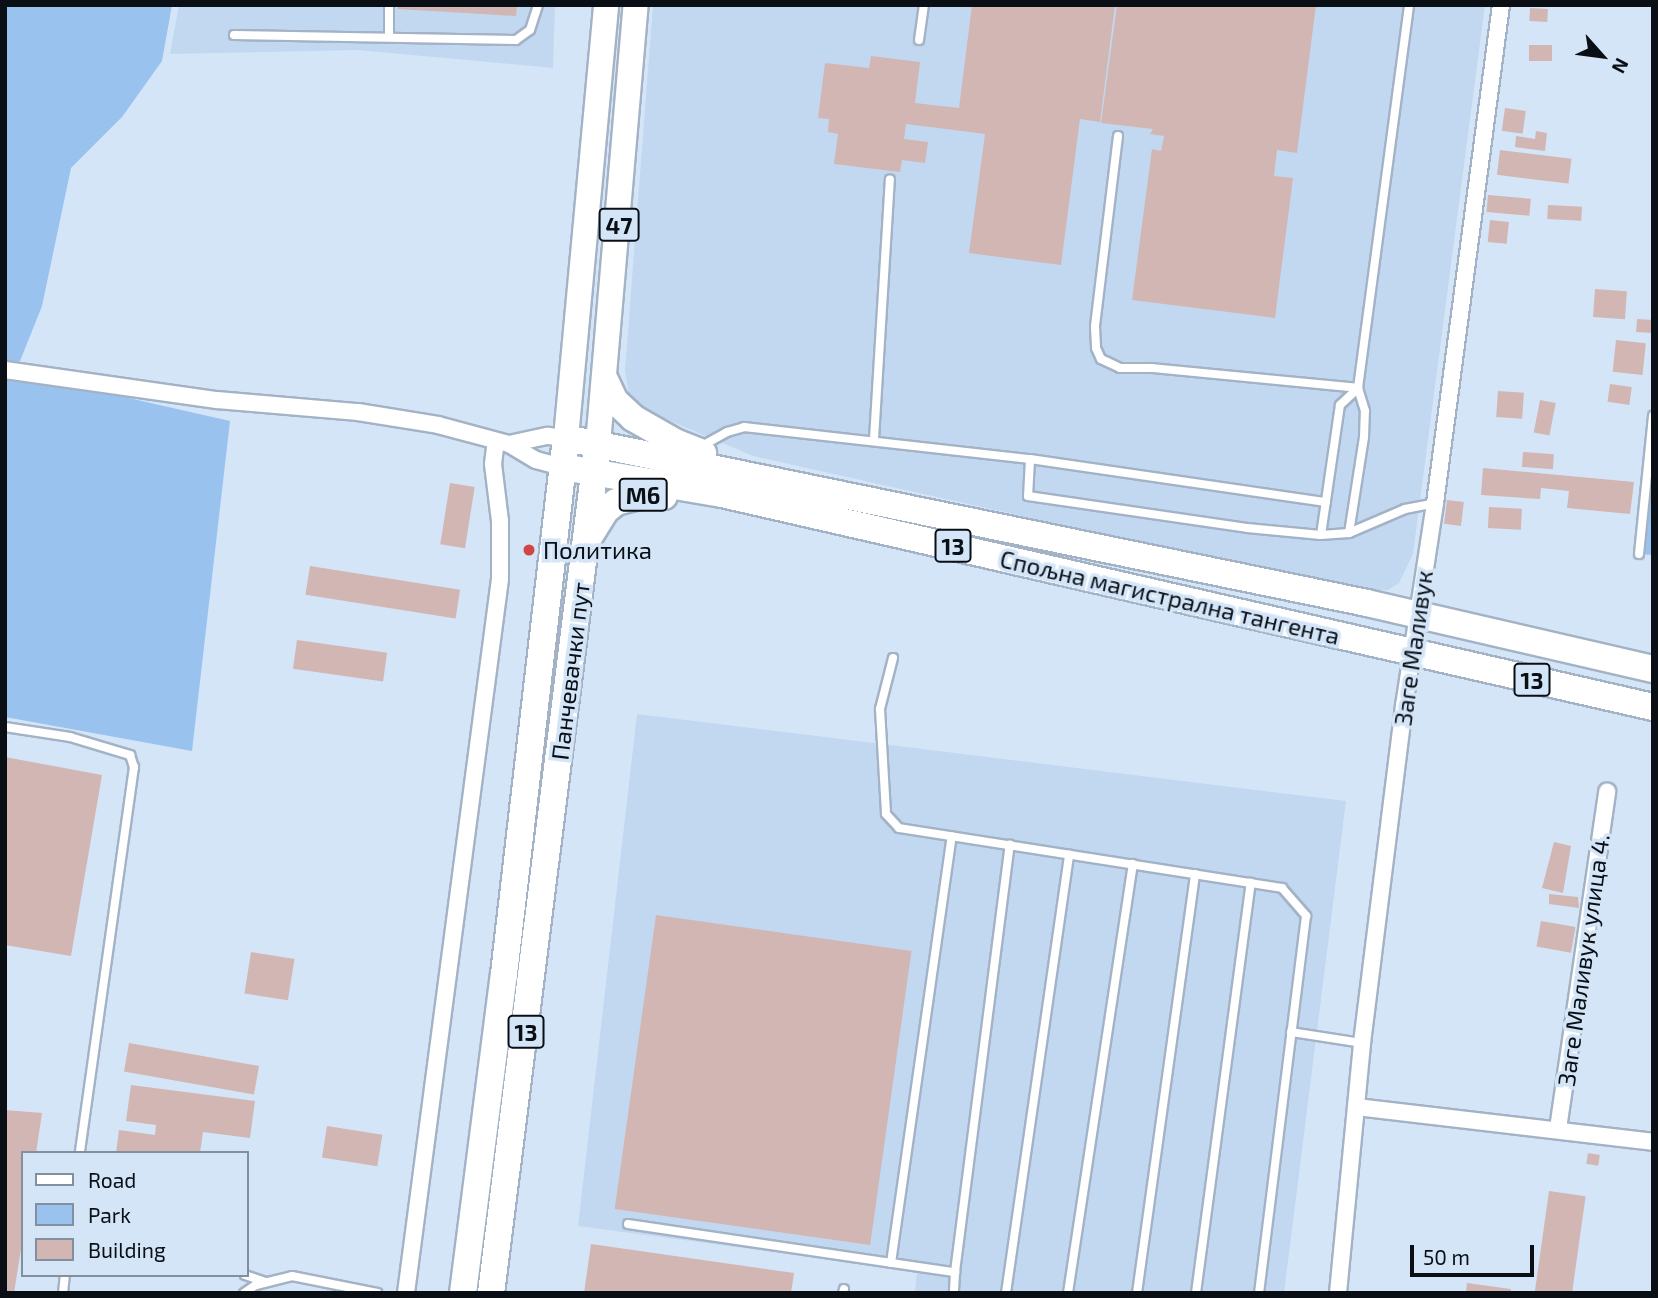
<!DOCTYPE html>
<html>
<head>
<meta charset="utf-8">
<style>
	body { margin:0 }
	#map { position:relative; width:1658px; height:1298px; overflow:hidden; background:#d4e5f8; font-family:"Exo 2",sans-serif }
	div>[style] { position:absolute }
	[style*='--x'] { left:calc(var(--x)*1px); top:calc(var(--y)*1px); width:calc(var(--w)*1px); rotate:calc(var(--a)*1deg) }
	.built>* { inset:0; background:#c2d8f1 }
	.green>* { inset:0; background:#99c2ef }
	.building>* { inset:0; background:#d1b6b4; transform-origin:0 0 }
	.roads { filter:drop-shadow(2px 0 #a3b3c5) drop-shadow(-2px 0 #a3b3c5) drop-shadow(0 2px #a3b3c5) drop-shadow(0 -2px #a3b3c5) }
	.service>* { height:8px; margin:-4px; padding:0 4px; transform-origin:4px; border-radius:4px; background:#fff }
	.minor>* { height:16px; margin:-8px; padding:0 8px; transform-origin:8px; border-radius:8px; background:#fff }
	.primary>* { height:24px; margin:-12px; padding:0 12px; transform-origin:12px; border-radius:12px; background:#fff }
	.trunk>* { height:26px; margin:-13px; padding:0 13px; transform-origin:13px; border-radius:13px; background:#fff }
	.dots>* { width:19px; height:19px; translate:-50% -50%; box-sizing:border-box; border:4px solid #d4e5f8; border-radius:50% }
	span { translate:-50% -50%; white-space:nowrap; text-align:center; line-height:1.15; -webkit-text-stroke:7px #d4e5f8; paint-order:stroke }
	.shield-label span { padding:2px 5px; background:#d4e5f8; border:2px solid; border-radius:5px; -webkit-text-stroke-width:0 }
	.shield-label { font-size:23px; color:#090f15; font-weight:700 }
	.poi-label { font-size:24px; color:#090f15 }
	.left { translate:0 -50%; text-align:left }
	.street-label { font-size:24px; color:#090f15 }
	.frame { position:absolute; inset:0; border:7px solid #090f15; pointer-events:none }
	.legend { position:absolute; left:21px; top:1151px; width:228px; height:126px; box-sizing:border-box; background:#d4e5f8; border:2px solid #838f9d; margin:0; padding:9px 12px; list-style:none; font-size:21px; color:#090f15 }
	.legend li { display:flex; align-items:center; gap:14px; height:35px }
	.legend b { width:35px; border:2px solid #838f9d }
	.north { position:absolute; left:1567px; top:21px; width:70px; height:70px; -webkit-text-stroke:5px #d4e5f8; paint-order:stroke; rotate:118deg; font-size:19px; font-weight:700; line-height:28px; text-align:center; color:#090f15 }
	.north::after { content:''; display:block; margin:auto; width:24px; height:32px; background:#090f15; clip-path:polygon(50% 0,100% 100%,50% 72%,0 100%) }
	.scale { position:absolute; left:1410px; top:1245px; width:124px; height:32px; box-sizing:border-box; border:4px solid #090f15; border-top:0; padding-left:9px; font-size:21px; line-height:24px; white-space:nowrap; color:#090f15; -webkit-text-stroke:5px #d4e5f8; paint-order:stroke }
</style>
</head>
<body>
<div id="map">
	<div class="built">
		<div style="clip-path:polygon(179px 5px,555px 5px,553px 68px,357px 50px,170px 54px)"></div>
		<div style="clip-path:polygon(653px 5px,1485px 5px,1413px 554px,1399px 583px,1388px 590px,1369px 590px,1273px 572px,753px 456px,647px 411px,629px 396px,625px 370px)"></div>
		<div style="clip-path:polygon(637px 714px,1346px 801px,1284px 1293px,915px 1293px,917px 1271px,578px 1226px)"></div>
	</div>
	<div class="green">
		<div style="clip-path:polygon(5px 5px,172px 5px,162px 61px,122px 117px,71px 168px,42px 306px,20px 361px,5px 363px)"></div>
		<div style="clip-path:polygon(5px 370px,230px 421px,192px 751px,5px 717px)"></div>
		<div style="clip-path:polygon(1653px 437px,1653px 555px,1641px 554px)"></div>
	</div>
	<div class="building">
		<div style="clip-path:polygon(398px 5px,517px 5px,516px 16px,398px 9px)"></div>
		<div style="clip-path:polygon(972px 5px,1115px 5px,1100px 122px,1080px 119px,1061px 265px,969px 253px,985px 134px,906px 124px,904px 139px,928px 142px,925px 163px,902px 160px,900px 172px,834px 164px,838px 134px,828px 132px,829px 119px,818px 118px,825px 63px,869px 68px,871px 56px,920px 62px,915px 103px,959px 108px)"></div>
		<div style="clip-path:polygon(1117px 5px,1316px 5px,1297px 153px,1277px 150px,1274px 176px,1293px 178px,1275px 318px,1132px 300px,1152px 149px,1161px 151px,1164px 136px,1150px 134px,1153px 129px,1101px 123px)"></div>
		<div style="left:1530px;top:8px;width:18px;height:13px;rotate:3deg"></div>
		<div style="left:1552px;top:45px;width:16px;height:23px;rotate:90deg"></div>
		<div style="left:1505px;top:108px;width:21px;height:23px;rotate:8deg"></div>
		<div style="clip-path:polygon(1536px 131px,1547px 133px,1545px 151px,1515px 147px,1516px 136px,1535px 139px)"></div>
		<div style="left:1500px;top:150px;width:72px;height:25px;rotate:7deg"></div>
		<div style="left:1488px;top:195px;width:43px;height:17px;rotate:5deg"></div>
		<div style="left:1548px;top:205px;width:34px;height:14px;rotate:3deg"></div>
		<div style="left:1490px;top:220px;width:19px;height:22px;rotate:6deg"></div>
		<div style="left:1595px;top:289px;width:32px;height:28px;rotate:4deg"></div>
		<div style="left:1637px;top:319px;width:16px;height:13px;rotate:4deg"></div>
		<div style="left:1616px;top:340px;width:30px;height:32px;rotate:6deg"></div>
		<div style="left:1610px;top:384px;width:22px;height:18px;rotate:8deg"></div>
		<div style="left:1498px;top:391px;width:26px;height:26px;rotate:4deg"></div>
		<div style="left:1540px;top:400px;width:16px;height:33px;rotate:11deg"></div>
		<div style="left:1523px;top:452px;width:31px;height:15px;rotate:4deg"></div>
		<div style="clip-path:polygon(1483px 468px,1634px 482px,1630px 514px,1567px 508px,1569px 491px,1541px 488px,1540px 499px,1481px 495px)"></div>
		<div style="left:450px;top:483px;width:25px;height:62px;rotate:9deg"></div>
		<div style="left:1447px;top:500px;width:17px;height:24px;rotate:7deg"></div>
		<div style="left:1489px;top:507px;width:33px;height:21px;rotate:3deg"></div>
		<div style="left:310px;top:566px;width:152px;height:29px;rotate:9deg"></div>
		<div style="left:297px;top:640px;width:91px;height:29px;rotate:8deg"></div>
		<div style="clip-path:polygon(5px 757px,102px 775px,71px 956px,5px 945px)"></div>
		<div style="clip-path:polygon(1554px 842px,1571px 846px,1563px 893px,1542px 888px)"></div>
		<div style="clip-path:polygon(1549px 894px,1578px 897px,1579px 908px,1549px 904px)"></div>
		<div style="left:656px;top:915px;width:258px;height:297px;rotate:8deg"></div>
		<div style="left:1541px;top:921px;width:35px;height:26px;rotate:10deg"></div>
		<div style="left:251px;top:952px;width:44px;height:42px;rotate:9deg"></div>
		<div style="left:129px;top:1043px;width:132px;height:29px;rotate:10deg"></div>
		<div style="clip-path:polygon(131px 1085px,255px 1101px,250px 1138px,203px 1132px,200px 1153px,116px 1153px,119px 1130px,155px 1135px,156px 1125px,126px 1121px)"></div>
		<div style="clip-path:polygon(5px 1110px,42px 1113px,36px 1153px,23px 1153px,23px 1237px,14px 1293px,5px 1293px)"></div>
		<div style="left:327px;top:1126px;width:56px;height:32px;rotate:9deg"></div>
		<div style="left:1588px;top:1153px;width:12px;height:11px;rotate:9deg"></div>
		<div style="left:1549px;top:1191px;width:37px;height:103px;rotate:8deg"></div>
		<div style="clip-path:polygon(591px 1244px,794px 1273px,791px 1293px,584px 1293px)"></div>
		<div style="clip-path:polygon(1467px 1283px,1511px 1289px,1511px 1293px,1466px 1293px)"></div>
	</div>
	<div class="roads">
		<div class="service">
			<div style="--x:234;--y:35;--w:282;--a:1"></div>
			<div style="--x:516;--y:40;--w:17;--a:-36"></div>
			<div style="--x:530;--y:30;--w:26;--a:-72"></div>
			<div style="--x:389;--y:36;--w:31;--a:-90"></div>
			<div style="--x:919;--y:40;--w:35;--a:-82"></div>
			<div style="--x:1118;--y:136;--w:192;--a:96.9"></div>
			<div style="--x:1095;--y:327;--w:21;--a:87"></div>
			<div style="--x:1096;--y:348;--w:12;--a:66"></div>
			<div style="--x:1101;--y:359;--w:21;--a:25"></div>
			<div style="--x:1120;--y:368;--w:32;--a:0"></div>
			<div style="--x:1152;--y:368;--w:207;--a:5.5"></div>
			<div style="--x:874;--y:439;--w:260;--a:-86.5"></div>
			<div style="--x:700;--y:447;--w:31;--a:-29"></div>
			<div style="--x:727;--y:432;--w:18;--a:-16"></div>
			<div style="--x:744;--y:427;--w:288;--a:6.4"></div>
			<div style="--x:1030;--y:459;--w:299;--a:8.3"></div>
			<div style="--x:1030;--y:459;--w:37;--a:93"></div>
			<div style="--x:1028;--y:496;--w:221;--a:8.3"></div>
			<div style="--x:1247;--y:528;--w:74;--a:5.4"></div>
			<div style="--x:1321;--y:535;--w:28;--a:-4"></div>
			<div style="--x:1349;--y:533;--w:61;--a:-23.2"></div>
			<div style="--x:1405;--y:509;--w:31;--a:-11"></div>
			<div style="--x:1349;--y:533;--w:97;--a:-81.1"></div>
			<div style="--x:1364;--y:437;--w:26;--a:-88"></div>
			<div style="--x:1365;--y:411;--w:24;--a:-107"></div>
			<div style="--x:1358;--y:388;--w:386;--a:-82.4"></div>
			<div style="--x:1321;--y:535;--w:131;--a:-81.7"></div>
			<div style="--x:1340;--y:405;--w:25;--a:-43"></div>
			<div style="--x:1639;--y:554;--w:139;--a:-84.2"></div>
			<div style="--x:893;--y:658;--w:53;--a:104.3"></div>
			<div style="--x:880;--y:709;--w:105;--a:86.7"></div>
			<div style="--x:886;--y:814;--w:19;--a:47"></div>
			<div style="--x:899;--y:828;--w:388;--a:8.9"></div>
			<div style="--x:1282;--y:888;--w:37;--a:49"></div>
			<div style="--x:1306;--y:916;--w:380;--a:97.1"></div>
			<div style="--x:5;--y:727;--w:66;--a:8.7"></div>
			<div style="--x:70;--y:737;--w:63;--a:16.7"></div>
			<div style="--x:130;--y:755;--w:13;--a:72"></div>
			<div style="--x:134;--y:767;--w:390;--a:98"></div>
			<div style="--x:1291;--y:1032;--w:72;--a:8.8"></div>
			<div style="--x:628;--y:1224;--w:331;--a:8.4"></div>
			<div style="--x:955;--y:1272;--w:21;--a:93"></div>
			<div style="--x:891;--y:1263;--w:431;--a:-81.9"></div>
			<div style="--x:955;--y:1272;--w:431;--a:-82.7"></div>
			<div style="--x:245;--y:1275;--w:21;--a:19"></div>
			<div style="--x:63;--y:1293;--w:18;--a:-84"></div>
			<div style="--x:244;--y:1293;--w:14;--a:-34"></div>
			<div style="--x:256;--y:1285;--w:37;--a:-14"></div>
			<div style="--x:292;--y:1276;--w:87;--a:11.3"></div>
			<div style="--x:843;--y:1293;--w:4;--a:-76"></div>
			<div style="--x:1006;--y:1293;--w:443;--a:-81.8"></div>
			<div style="--x:1068;--y:1293;--w:434;--a:-81.4"></div>
			<div style="--x:1137;--y:1293;--w:423;--a:-82.1"></div>
			<div style="--x:1196;--y:1293;--w:414;--a:-82.4"></div>
		</div>
		<div class="minor">
			<div style="--x:5;--y:370;--w:214;--a:8.1"></div>
			<div style="--x:217;--y:400;--w:142;--a:4.9"></div>
			<div style="--x:358;--y:412;--w:81;--a:9.2"></div>
			<div style="--x:438;--y:425;--w:73;--a:15"></div>
			<div style="--x:509;--y:444;--w:31;--a:31"></div>
			<div style="--x:536;--y:460;--w:27;--a:15"></div>
			<div style="--x:509;--y:444;--w:40;--a:-12"></div>
			<div style="--x:548;--y:436;--w:18;--a:6"></div>
			<div style="--x:1356;--y:1107;--w:299;--a:6.7"></div>
			<div style="--x:1558;--y:1129;--w:341;--a:-81.7"></div>
			<div style="--x:406;--y:1293;--w:720;--a:-82.5"></div>
			<div style="--x:500;--y:579;--w:58;--a:-90"></div>
			<div style="--x:500;--y:521;--w:57;--a:-97"></div>
			<div style="--x:493;--y:464;--w:23;--a:-83"></div>
			<div style="--x:1338;--y:1293;--w:251;--a:-84.5"></div>
			<div style="--x:1362;--y:1043;--w:340;--a:-82.9"></div>
			<div style="--x:1404;--y:706;--w:205;--a:-81.3"></div>
			<div style="--x:1435;--y:503;--w:502;--a:-82.45"></div>
		</div>
		<div class="primary">
			<div style="--x:566;--y:438;--w:435;--a:-84.7"></div>
			<div style="--x:598;--y:444;--w:441;--a:-85.1"></div>
		</div>
		<div class="trunk">
			<div style="--x:605;--y:380;--w:23;--a:65"></div>
			<div style="--x:615;--y:401;--w:25;--a:43"></div>
			<div style="--x:633;--y:418;--w:51;--a:29.6"></div>
			<div style="--x:677;--y:443;--w:28;--a:21"></div>
			<div style="--x:562;--y:467;--w:162;--a:9.6"></div>
			<div style="--x:722;--y:494;--w:955;--a:12.89"></div>
			<div style="--x:589;--y:537;--w:31;--a:-58"></div>
			<div style="--x:605;--y:511;--w:14;--a:-39"></div>
			<div style="--x:616;--y:502;--w:29;--a:-14"></div>
			<div style="--x:644;--y:495;--w:20;--a:3"></div>
			<div style="--x:463;--y:1293;--w:322;--a:-82.7"></div>
			<div style="--x:504;--y:974;--w:540;--a:-83.4"></div>
			<div style="--x:566;--y:438;--w:818;--a:11.64"></div>
			<div style="--x:1367;--y:603;--w:294;--a:13"></div>
			<div style="--x:491;--y:1293;--w:842;--a:-82.83"></div>
		</div>
	</div>
	<div class="dots">
		<div style="left:529px;top:550px;background:#d34444"></div>
	</div>
	<div class="shield-label">
		<span style="left:619px;top:225px">47</span>
		<span style="left:643px;top:495px">M6</span>
		<span style="left:953px;top:546px">13</span>
		<span style="left:1532px;top:680px">13</span>
		<span style="left:526px;top:1032px">13</span>
	</div>
	<div class="poi-label">
		<span class="left" style="left:543px;top:550px">Политика</span>
	</div>
	<div class="street-label">
		<span style="left:1170px;top:597px;rotate:13deg">Спољна магистрална тангента</span>
		<span style="left:1413px;top:648px;rotate:-82deg">Заге Маливук</span>
		<span style="left:570px;top:671px;rotate:-83deg">Панчевачки пут</span>
		<span style="left:1583px;top:960px;rotate:-82deg">Заге Маливук улица 4.</span>
	</div>
	<div class="frame"></div>
	<ul class="legend">
	<li><b style="height:9px;background:#fff"></b>Road</li>
	<li><b style="height:19px;background:#99c2ef"></b>Park</li>
	<li><b style="height:19px;background:#d1b6b4"></b>Building</li>
	</ul>
	<div class="north">N</div>
	<div class="scale">50 m</div>
</div>
</body>
</html>
